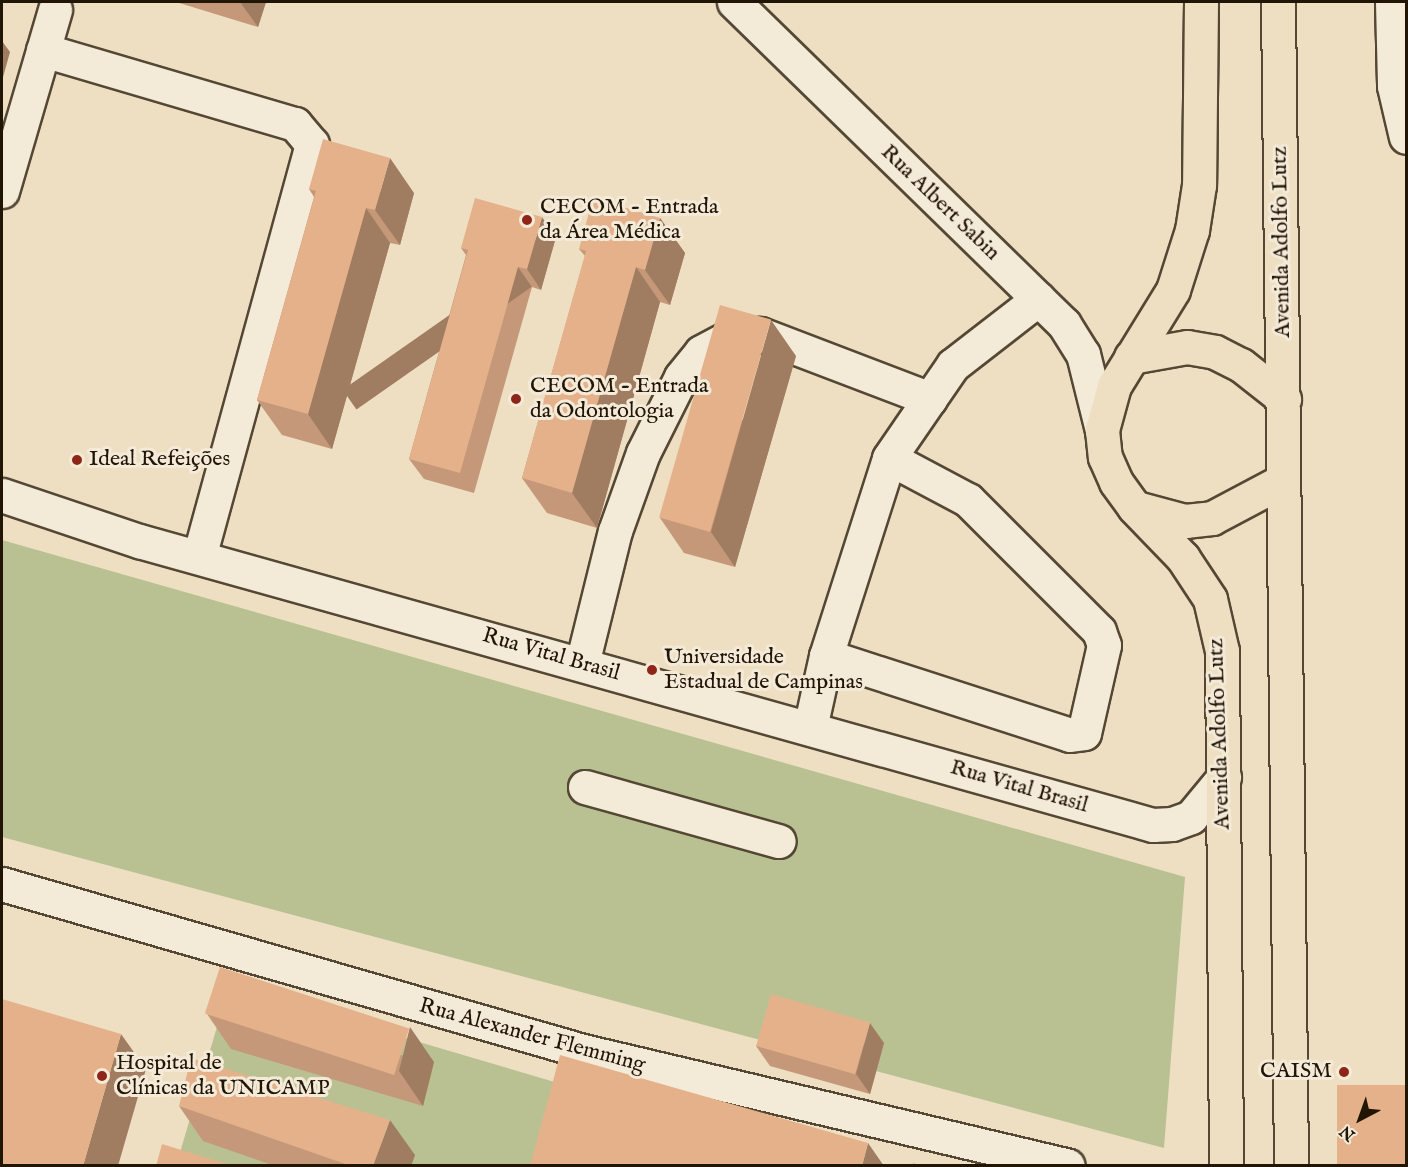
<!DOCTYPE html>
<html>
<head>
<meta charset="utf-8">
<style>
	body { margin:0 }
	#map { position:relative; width:1408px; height:1167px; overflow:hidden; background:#eedfc3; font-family:"IM FELL English",serif }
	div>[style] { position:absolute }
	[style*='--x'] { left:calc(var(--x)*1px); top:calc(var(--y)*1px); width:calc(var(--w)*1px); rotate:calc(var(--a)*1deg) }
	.green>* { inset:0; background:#b9c193 }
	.roads { filter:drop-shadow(2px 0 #544834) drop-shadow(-2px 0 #544834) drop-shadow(0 2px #544834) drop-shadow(0 -2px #544834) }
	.minor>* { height:33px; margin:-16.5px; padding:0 16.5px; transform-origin:16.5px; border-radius:16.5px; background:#f4ead8 }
	.major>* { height:33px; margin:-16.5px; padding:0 16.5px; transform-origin:16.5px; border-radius:16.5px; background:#eedfc3 }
	.wall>* { inset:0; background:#c49878 }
	.shaded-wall>* { inset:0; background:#a07c61; transform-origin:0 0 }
	.building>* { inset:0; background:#e4b18b; transform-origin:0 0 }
	.dots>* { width:16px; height:16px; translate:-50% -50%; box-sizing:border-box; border:3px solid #f4ead8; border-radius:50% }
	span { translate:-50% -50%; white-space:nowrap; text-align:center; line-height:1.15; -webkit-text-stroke:6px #f4ead8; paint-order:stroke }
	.street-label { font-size:22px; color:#211505 }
	.poi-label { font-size:22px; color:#211505 }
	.left { translate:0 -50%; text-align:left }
	.right { translate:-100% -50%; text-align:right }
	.frame { position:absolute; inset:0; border:3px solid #211505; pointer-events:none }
	.north { position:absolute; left:1330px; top:1089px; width:60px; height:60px; -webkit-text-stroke:4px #f4ead8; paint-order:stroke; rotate:221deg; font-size:16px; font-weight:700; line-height:24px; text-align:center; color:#211505 }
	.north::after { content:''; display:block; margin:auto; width:21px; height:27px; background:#211505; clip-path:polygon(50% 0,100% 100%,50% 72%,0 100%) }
</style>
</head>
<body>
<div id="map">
	<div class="green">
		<div style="clip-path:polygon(2px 540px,1185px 877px,1164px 1148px,2px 837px)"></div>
		<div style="clip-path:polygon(229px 986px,836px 1165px,176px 1166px)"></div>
	</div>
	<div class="roads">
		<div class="minor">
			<div style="--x:734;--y:2;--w:461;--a:44.3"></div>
			<div style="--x:1064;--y:324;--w:36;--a:58"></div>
			<div style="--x:1083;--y:354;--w:78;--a:76"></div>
			<div style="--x:1392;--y:2;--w:84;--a:88.6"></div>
			<div style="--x:1394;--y:86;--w:52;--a:76.8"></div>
			<div style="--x:43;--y:50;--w:263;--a:16.4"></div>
			<div style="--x:295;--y:124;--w:26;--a:50"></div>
			<div style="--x:312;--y:144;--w:427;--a:105.3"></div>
			<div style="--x:2;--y:191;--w:189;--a:-73.7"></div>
			<div style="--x:2;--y:495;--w:145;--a:18.6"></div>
			<div style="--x:139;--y:541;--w:1053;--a:15.65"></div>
			<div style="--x:1153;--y:825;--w:19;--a:-3"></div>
			<div style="--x:1172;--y:824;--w:20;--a:-20"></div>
			<div style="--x:1191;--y:817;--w:52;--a:-50.5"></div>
			<div style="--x:826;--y:656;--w:256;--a:17.9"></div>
			<div style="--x:1070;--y:735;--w:14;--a:-8"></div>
			<div style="--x:1084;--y:733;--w:90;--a:-77.2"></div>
			<div style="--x:1104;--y:645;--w:15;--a:-110"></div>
			<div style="--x:1099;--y:631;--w:185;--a:-135"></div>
			<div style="--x:968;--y:500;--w:89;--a:-152"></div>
			<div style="--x:582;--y:664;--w:137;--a:-76.1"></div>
			<div style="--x:615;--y:531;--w:83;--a:-70.3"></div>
			<div style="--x:643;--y:453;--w:85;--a:-63.4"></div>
			<div style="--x:681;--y:377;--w:32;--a:-51"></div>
			<div style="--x:701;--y:352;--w:32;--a:-28"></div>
			<div style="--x:729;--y:337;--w:31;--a:-6"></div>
			<div style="--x:760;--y:334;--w:182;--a:20.9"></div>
			<div style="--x:810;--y:728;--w:74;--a:-77.5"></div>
			<div style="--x:826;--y:656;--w:208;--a:-72.3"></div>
			<div style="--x:889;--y:458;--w:113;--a:-55.5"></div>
			<div style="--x:953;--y:365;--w:108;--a:-37.8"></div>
			<div style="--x:585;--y:787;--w:201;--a:15.6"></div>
			<div style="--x:2;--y:884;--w:605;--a:16.04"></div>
			<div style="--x:583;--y:1051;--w:498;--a:13.3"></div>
		</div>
		<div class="major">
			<div style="--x:1201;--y:2;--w:183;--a:90.6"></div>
			<div style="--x:1199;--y:185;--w:46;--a:98.8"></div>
			<div style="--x:1192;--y:230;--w:63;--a:107.6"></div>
			<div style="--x:1173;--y:290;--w:113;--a:121.6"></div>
			<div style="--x:1114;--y:386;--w:46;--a:105.3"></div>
			<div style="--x:1102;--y:430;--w:27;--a:84"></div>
			<div style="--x:1105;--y:457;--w:27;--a:66"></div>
			<div style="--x:1116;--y:482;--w:31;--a:54"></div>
			<div style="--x:1134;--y:507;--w:71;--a:46.1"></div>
			<div style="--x:1183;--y:558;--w:49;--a:56.6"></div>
			<div style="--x:1210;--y:599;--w:53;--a:77"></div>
			<div style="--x:1222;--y:651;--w:515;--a:89.55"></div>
			<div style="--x:1278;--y:2;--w:1164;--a:89.36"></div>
			<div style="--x:1131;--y:357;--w:57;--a:-10.1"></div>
			<div style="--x:1187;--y:347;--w:28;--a:10"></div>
			<div style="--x:1215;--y:352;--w:29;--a:27"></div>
			<div style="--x:1241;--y:365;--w:55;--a:38.3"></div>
			<div style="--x:1136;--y:508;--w:51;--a:14.9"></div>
			<div style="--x:1185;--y:521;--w:27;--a:-6"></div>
			<div style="--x:1212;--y:518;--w:79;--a:-27.9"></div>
		</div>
	</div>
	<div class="wall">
		<div style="clip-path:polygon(176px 2px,266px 2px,258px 27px)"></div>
		<div style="clip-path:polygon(309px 189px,414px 193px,400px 245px,390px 243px,332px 449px,282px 435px,257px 400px,314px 197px)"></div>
		<div style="clip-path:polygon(660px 218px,685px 253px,670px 305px,660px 302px,597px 528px,547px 513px,522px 478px,585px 256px,579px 249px)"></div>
		<div style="clip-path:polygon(556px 237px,541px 290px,532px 287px,474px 493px,424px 479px,409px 459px,466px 255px,461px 248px)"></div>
		<div style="clip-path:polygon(796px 356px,735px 567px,684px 553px,660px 518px)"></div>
		<div style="clip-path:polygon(207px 1014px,434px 1062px,423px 1106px,231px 1049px)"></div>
		<div style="clip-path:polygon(884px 1043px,870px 1094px,770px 1066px,756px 1046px)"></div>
		<div style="clip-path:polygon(179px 1106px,415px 1155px,411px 1166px,275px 1166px,203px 1141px)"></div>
	</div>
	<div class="shaded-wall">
		<div style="clip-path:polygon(240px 2px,266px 2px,258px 27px)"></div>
		<div style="clip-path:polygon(2px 41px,10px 52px,2px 81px)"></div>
		<div style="clip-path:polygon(390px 158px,414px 193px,400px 245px,375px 210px)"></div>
		<div style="clip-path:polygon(366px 208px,390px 243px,332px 449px,308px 414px)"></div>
		<div style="clip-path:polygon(542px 217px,556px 237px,541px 290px,527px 269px)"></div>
		<div style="clip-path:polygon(660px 218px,685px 253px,670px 305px,645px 270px)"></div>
		<div style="left:518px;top:267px;width:24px;height:214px;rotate:55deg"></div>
		<div style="clip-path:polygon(636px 267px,660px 302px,597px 528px,572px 493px)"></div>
		<div style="clip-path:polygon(771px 320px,796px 356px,735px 567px,711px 532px)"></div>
		<div style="clip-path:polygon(870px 1023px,884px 1043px,870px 1094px,856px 1074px)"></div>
		<div style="clip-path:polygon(410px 1027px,434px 1062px,423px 1106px,399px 1071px)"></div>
		<div style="clip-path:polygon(121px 1034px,146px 1069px,118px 1166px,83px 1166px)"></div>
		<div style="clip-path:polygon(390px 1120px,415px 1155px,411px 1166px,373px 1166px)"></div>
		<div style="clip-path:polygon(868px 1143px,884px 1166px,862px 1166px)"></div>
	</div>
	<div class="building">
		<div style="clip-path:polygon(323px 139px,390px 158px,375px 210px,366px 208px,308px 414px,257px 400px,316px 191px,309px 189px)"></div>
		<div style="clip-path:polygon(475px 198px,542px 217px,527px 269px,518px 267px,460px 473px,409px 459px,468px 250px,461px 248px)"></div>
		<div style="clip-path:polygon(593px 198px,660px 218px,645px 270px,636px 267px,572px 493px,522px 478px,586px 251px,579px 249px)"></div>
		<div style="left:720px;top:305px;width:53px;height:221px;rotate:16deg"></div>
		<div style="left:220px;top:967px;width:199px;height:49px;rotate:18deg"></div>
		<div style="left:771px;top:994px;width:103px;height:54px;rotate:16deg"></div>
		<div style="clip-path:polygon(2px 999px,121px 1034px,83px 1166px,2px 1166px)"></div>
		<div style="clip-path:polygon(560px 1055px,868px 1143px,862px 1166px,530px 1166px)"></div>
		<div style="clip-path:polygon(191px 1058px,390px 1120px,373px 1166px,351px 1166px,179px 1106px)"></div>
		<div style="left:1407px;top:1085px;width:81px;height:70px;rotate:90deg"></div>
		<div style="clip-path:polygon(162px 1144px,233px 1166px,156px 1166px)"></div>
		<div style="clip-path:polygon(913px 1163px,922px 1166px,912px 1166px)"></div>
	</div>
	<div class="dots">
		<div style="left:527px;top:220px;background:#8f2418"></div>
		<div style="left:516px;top:399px;background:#8f2418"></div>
		<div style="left:77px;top:460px;background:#8f2418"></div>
		<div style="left:652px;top:670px;background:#8f2418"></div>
		<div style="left:1344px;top:1072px;background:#8f2418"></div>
		<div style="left:102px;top:1076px;background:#8f2418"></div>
	</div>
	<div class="street-label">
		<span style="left:940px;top:203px;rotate:44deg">Rua Albert Sabin</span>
		<span style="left:1282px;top:242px;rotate:-91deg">Avenida Adolfo Lutz</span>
		<span style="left:551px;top:655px;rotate:16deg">Rua Vital Brasil</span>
		<span style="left:1220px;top:734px;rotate:-92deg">Avenida Adolfo Lutz</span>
		<span style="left:1019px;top:787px;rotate:16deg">Rua Vital Brasil</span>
		<span style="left:532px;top:1036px;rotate:15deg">Rua Alexander Flemming</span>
	</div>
	<div class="poi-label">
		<span class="left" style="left:540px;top:220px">CECOM - Entrada<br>da Área Médica</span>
		<span class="left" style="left:530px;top:399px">CECOM - Entrada<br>da Odontologia</span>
		<span class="left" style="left:89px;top:460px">Ideal Refeições</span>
		<span class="left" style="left:664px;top:670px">Universidade<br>Estadual de Campinas</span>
		<span class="left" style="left:116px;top:1076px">Hospital de<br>Clínicas da UNICAMP</span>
		<span class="right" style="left:1332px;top:1072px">CAISM</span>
	</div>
	<div class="frame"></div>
	<div class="north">N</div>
</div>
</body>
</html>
